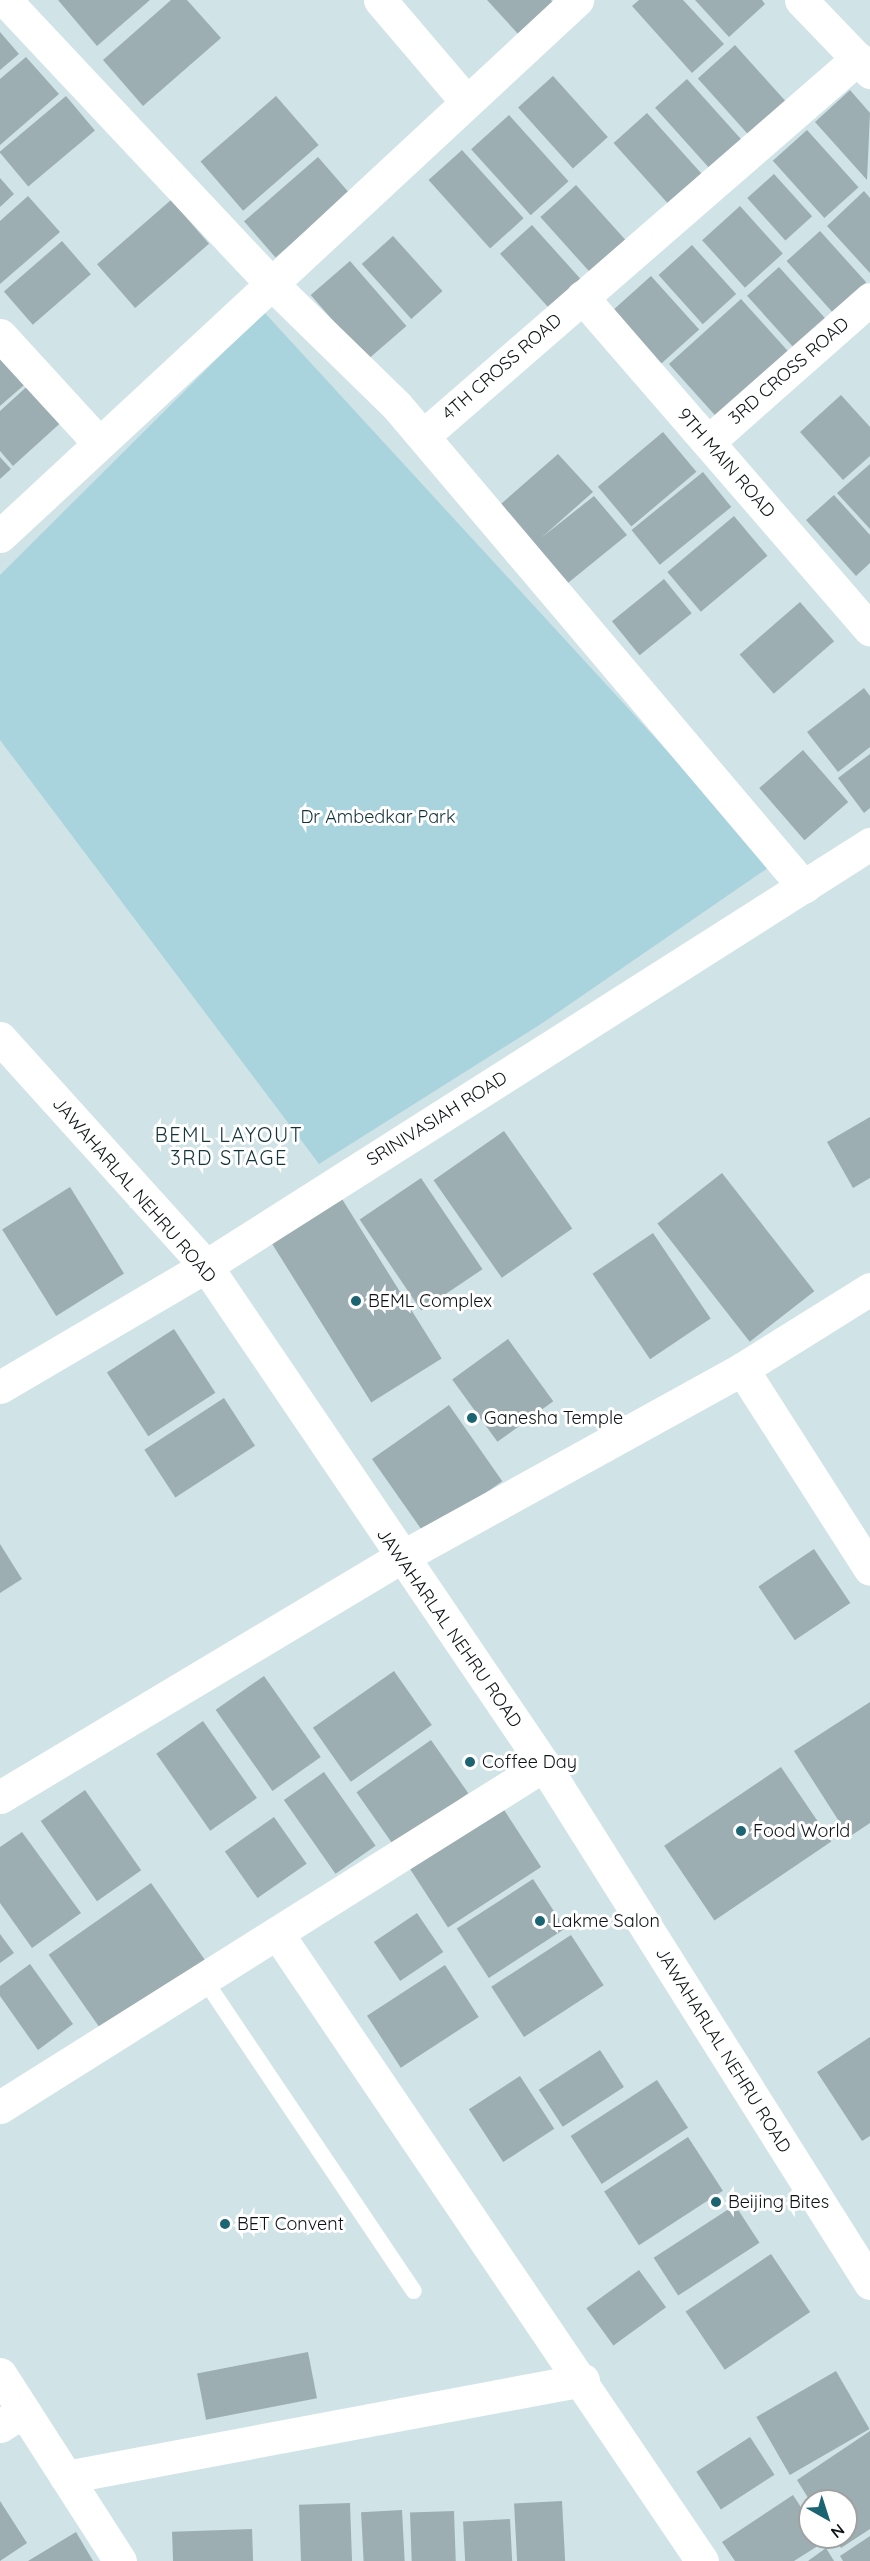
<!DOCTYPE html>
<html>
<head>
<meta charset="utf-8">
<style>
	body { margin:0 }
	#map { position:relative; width:870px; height:2561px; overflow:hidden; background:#d0e3e7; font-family:Quicksand,sans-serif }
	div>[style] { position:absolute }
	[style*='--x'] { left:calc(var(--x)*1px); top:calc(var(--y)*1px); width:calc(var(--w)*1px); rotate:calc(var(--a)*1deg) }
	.green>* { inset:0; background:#aad4dd }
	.building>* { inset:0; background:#9caeb2; transform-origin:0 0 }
	.service>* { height:16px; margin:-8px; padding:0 8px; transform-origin:8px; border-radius:8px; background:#fff }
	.minor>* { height:33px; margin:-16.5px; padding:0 16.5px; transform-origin:16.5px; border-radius:16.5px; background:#fff }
	.tertiary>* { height:33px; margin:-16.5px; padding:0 16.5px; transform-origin:16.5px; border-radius:16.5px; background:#fff }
	.dots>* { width:16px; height:16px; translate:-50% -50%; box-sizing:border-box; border:3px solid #fff; border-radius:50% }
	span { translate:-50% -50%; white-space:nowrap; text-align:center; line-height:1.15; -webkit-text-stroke:6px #fff; paint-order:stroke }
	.street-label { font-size:18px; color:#0e1416 }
	.park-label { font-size:18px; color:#0f3138 }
	.poi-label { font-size:18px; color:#0e1416 }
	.left { translate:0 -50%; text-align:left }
	.neighbourhood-label { font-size:20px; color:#13343a; letter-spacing:1.5px }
	.north { position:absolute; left:798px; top:2489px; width:60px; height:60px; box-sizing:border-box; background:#fff; border:2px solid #9fa1a2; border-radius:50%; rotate:141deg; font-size:16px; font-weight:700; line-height:24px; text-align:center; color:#0e1416 }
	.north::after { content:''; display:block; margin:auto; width:21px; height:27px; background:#1b6472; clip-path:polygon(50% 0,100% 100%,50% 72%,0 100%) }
</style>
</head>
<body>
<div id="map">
	<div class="green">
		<div style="clip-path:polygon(264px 312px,772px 865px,541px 1024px,319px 1164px,0 740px,0 575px)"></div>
	</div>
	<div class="building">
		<div style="clip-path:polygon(58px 0,150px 0,97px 46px)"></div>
		<div style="clip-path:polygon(171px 0,187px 0,221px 38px,143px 106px,103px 60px)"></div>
		<div style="clip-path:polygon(487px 0,551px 0,555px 5px,520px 36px)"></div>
		<div style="clip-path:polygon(639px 0,683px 0,724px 44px,692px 73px,632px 6px)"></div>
		<div style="clip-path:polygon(695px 0,762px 0,765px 4px,729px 37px)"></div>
		<div style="clip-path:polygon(0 32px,19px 54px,0 70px)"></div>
		<div style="left:735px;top:45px;width:76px;height:50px;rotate:48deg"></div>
		<div style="clip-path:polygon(26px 57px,59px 94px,0 145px,0 79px)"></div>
		<div style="left:553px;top:76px;width:82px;height:47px;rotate:48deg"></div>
		<div style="left:687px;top:79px;width:87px;height:43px;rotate:48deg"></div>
		<div style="clip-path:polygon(850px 90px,870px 113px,867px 180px,815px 122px)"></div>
		<div style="left:66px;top:96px;width:45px;height:87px;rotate:50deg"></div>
		<div style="left:276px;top:96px;width:65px;height:100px;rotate:49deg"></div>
		<div style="left:647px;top:113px;width:89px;height:45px;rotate:48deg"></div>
		<div style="left:509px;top:115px;width:89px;height:51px;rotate:48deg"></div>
		<div style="left:807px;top:130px;width:77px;height:46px;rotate:48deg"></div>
		<div style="left:462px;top:150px;width:92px;height:45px;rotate:48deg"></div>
		<div style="left:318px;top:157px;width:48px;height:98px;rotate:49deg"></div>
		<div style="left:774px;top:174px;width:57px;height:36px;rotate:48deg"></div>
		<div style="clip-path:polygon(0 178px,14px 194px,0 207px)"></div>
		<div style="left:576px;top:185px;width:76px;height:48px;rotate:48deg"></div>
		<div style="clip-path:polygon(864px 191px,870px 198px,870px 273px,827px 226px)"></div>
		<div style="clip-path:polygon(28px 196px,60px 232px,0 284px,0 221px)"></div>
		<div style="left:171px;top:200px;width:58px;height:98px;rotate:49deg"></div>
		<div style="left:740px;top:206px;width:64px;height:51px;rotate:48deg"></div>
		<div style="left:532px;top:225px;width:82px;height:43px;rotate:48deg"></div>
		<div style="left:820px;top:231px;width:69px;height:45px;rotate:48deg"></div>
		<div style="left:393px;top:236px;width:74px;height:42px;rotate:48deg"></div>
		<div style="left:62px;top:241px;width:44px;height:77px;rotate:49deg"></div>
		<div style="left:692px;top:245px;width:66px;height:45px;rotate:48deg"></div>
		<div style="left:350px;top:261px;width:86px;height:52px;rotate:49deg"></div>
		<div style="left:779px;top:267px;width:70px;height:43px;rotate:48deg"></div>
		<div style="left:651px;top:276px;width:72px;height:52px;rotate:48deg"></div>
		<div style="left:741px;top:299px;width:76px;height:97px;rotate:48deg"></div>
		<div style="clip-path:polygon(0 343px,31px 379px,0 406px)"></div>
		<div style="clip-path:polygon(33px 381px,66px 418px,13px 466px,0 451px,0 411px)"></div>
		<div style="clip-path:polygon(841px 395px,870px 427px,870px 456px,843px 480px,800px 432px)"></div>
		<div style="left:663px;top:432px;width:52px;height:85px;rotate:50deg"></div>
		<div style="clip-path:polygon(558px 454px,593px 492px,541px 538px,594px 496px,627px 535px,563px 587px,493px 511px)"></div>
		<div style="clip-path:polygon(0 457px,11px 469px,0 479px)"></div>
		<div style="clip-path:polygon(870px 464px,870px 529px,837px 493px)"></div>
		<div style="left:703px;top:472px;width:45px;height:92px;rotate:51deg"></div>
		<div style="clip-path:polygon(834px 495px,870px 535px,870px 563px,856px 576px,806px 520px)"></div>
		<div style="left:734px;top:516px;width:52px;height:87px;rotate:50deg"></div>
		<div style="left:664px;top:579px;width:44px;height:67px;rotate:51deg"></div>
		<div style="left:800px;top:602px;width:52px;height:80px;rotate:49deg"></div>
		<div style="clip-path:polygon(864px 688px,870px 696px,870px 747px,838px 772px,807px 732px)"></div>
		<div style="left:803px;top:750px;width:69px;height:58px;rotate:49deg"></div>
		<div style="clip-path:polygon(870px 754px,870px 808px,864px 813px,838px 778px)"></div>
		<div style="clip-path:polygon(870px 1117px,870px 1178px,853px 1188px,827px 1142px)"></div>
		<div style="left:504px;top:1131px;width:119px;height:86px;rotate:55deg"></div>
		<div style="left:722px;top:1173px;width:150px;height:82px;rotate:52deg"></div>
		<div style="left:421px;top:1178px;width:110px;height:74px;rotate:56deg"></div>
		<div style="left:70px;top:1187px;width:102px;height:80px;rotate:58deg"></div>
		<div style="left:342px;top:1199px;width:188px;height:83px;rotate:58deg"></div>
		<div style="left:653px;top:1233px;width:103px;height:73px;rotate:56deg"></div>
		<div style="left:174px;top:1329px;width:76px;height:80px;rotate:57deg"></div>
		<div style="left:508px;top:1339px;width:77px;height:69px;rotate:54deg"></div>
		<div style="left:224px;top:1398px;width:57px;height:95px;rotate:57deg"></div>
		<div style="left:449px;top:1405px;width:93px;height:94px;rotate:55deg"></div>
		<div style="clip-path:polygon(0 1544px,22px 1579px,0 1593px)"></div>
		<div style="left:814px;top:1549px;width:65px;height:67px;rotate:56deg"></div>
		<div style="left:394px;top:1671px;width:66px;height:99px;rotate:55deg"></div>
		<div style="left:264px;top:1676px;width:99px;height:59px;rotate:55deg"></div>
		<div style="clip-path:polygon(870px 1702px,870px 1823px,849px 1837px,794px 1751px)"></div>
		<div style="left:203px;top:1721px;width:94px;height:57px;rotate:55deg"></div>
		<div style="left:431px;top:1740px;width:65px;height:91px;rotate:55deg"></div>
		<div style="left:781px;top:1767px;width:90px;height:141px;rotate:56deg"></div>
		<div style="left:324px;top:1772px;width:90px;height:49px;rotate:55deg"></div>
		<div style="left:85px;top:1790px;width:98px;height:54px;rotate:55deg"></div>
		<div style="left:497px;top:1799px;width:81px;height:111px;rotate:57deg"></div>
		<div style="left:274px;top:1817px;width:57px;height:60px;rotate:55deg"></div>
		<div style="clip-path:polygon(22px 1832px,81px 1913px,32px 1948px,0 1903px,0 1847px)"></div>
		<div style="left:533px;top:1879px;width:59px;height:91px;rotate:57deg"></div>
		<div style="left:151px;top:1883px;width:95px;height:125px;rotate:55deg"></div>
		<div style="left:417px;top:1913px;width:47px;height:52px;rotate:56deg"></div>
		<div style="clip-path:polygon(0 1934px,14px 1953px,0 1963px)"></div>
		<div style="left:571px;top:1935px;width:60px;height:95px;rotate:57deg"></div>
		<div style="clip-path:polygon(30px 1964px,73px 2024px,38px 2050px,0 1996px,0 1986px)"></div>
		<div style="left:445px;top:1965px;width:62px;height:93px;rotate:57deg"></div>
		<div style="clip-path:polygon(870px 2037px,870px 2136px,862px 2141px,817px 2072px)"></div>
		<div style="left:600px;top:2050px;width:44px;height:73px;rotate:57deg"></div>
		<div style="left:520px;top:2076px;width:63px;height:61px;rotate:57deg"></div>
		<div style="left:657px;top:2080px;width:57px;height:103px;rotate:57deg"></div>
		<div style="left:688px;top:2137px;width:64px;height:100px;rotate:57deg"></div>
		<div style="left:735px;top:2205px;width:45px;height:97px;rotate:57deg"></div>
		<div style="left:771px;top:2254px;width:70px;height:103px;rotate:56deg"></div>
		<div style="left:639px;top:2270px;width:46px;height:65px;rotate:54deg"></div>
		<div style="left:308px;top:2352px;width:47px;height:113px;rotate:79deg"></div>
		<div style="left:836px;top:2371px;width:67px;height:92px;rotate:60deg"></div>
		<div style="clip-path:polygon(870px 2431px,870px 2529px,841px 2548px,834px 2537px,846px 2537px,846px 2501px,810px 2501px,797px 2480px)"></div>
		<div style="left:750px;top:2437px;width:45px;height:64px;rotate:57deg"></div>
		<div style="clip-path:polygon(793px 2495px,810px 2521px,810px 2537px,824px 2542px,794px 2561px,735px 2561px,722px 2542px)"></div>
		<div style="clip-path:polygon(0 2501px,27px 2543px,0 2561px)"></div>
		<div style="left:562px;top:2501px;width:60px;height:48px;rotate:87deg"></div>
		<div style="left:350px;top:2503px;width:58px;height:51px;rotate:88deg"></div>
		<div style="left:402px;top:2510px;width:51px;height:41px;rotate:87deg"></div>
		<div style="left:454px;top:2511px;width:50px;height:44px;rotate:88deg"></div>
		<div style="left:510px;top:2519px;width:42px;height:47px;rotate:87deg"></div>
		<div style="left:252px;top:2529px;width:32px;height:80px;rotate:88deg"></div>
		<div style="clip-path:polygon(76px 2532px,93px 2561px,28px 2561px)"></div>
		<div style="clip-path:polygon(870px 2536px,870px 2561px,843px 2561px,840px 2556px)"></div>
		<div style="clip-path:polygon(826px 2548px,834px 2561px,808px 2561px)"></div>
	</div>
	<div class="service">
		<div style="--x:204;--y:1979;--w:376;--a:56.1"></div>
	</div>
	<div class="minor">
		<div style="--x:5;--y:0;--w:387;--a:46.8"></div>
		<div style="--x:270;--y:282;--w:177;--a:44.3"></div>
		<div style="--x:397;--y:406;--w:630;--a:49.76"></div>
		<div style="--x:380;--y:0;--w:131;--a:49.6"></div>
		<div style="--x:801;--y:0;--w:100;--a:46.2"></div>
		<div style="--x:582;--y:297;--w:440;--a:49.1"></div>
		<div style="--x:0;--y:335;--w:147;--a:47.5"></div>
		<div style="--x:423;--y:436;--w:576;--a:-40.99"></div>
		<div style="--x:708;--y:442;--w:216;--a:-41.4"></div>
		<div style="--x:0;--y:536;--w:788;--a:-42.89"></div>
		<div style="--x:742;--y:1369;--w:237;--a:57.4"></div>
		<div style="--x:0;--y:1797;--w:466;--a:-30.9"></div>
		<div style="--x:400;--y:1558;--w:391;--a:-28.9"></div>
		<div style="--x:742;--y:1369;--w:151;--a:-32"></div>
		<div style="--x:277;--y:1933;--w:758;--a:55.91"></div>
		<div style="--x:0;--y:2107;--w:643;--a:-32.16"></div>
		<div style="--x:0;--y:2374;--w:222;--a:57.3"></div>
		<div style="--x:0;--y:2426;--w:28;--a:-32"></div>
		<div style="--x:66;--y:2477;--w:526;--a:-10.63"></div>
	</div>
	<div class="tertiary">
		<div style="--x:0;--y:1038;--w:307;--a:47.9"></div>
		<div style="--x:206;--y:1266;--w:603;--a:55.89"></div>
		<div style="--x:544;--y:1765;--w:612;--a:57.82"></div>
		<div style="--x:0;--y:1387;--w:239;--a:-30.4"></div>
		<div style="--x:206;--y:1266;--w:787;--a:-32.44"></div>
	</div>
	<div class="dots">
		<div style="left:356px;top:1301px;background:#1b6472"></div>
		<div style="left:472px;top:1418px;background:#1b6472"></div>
		<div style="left:470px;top:1762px;background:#1b6472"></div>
		<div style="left:741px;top:1831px;background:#1b6472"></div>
		<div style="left:540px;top:1921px;background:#1b6472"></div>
		<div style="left:716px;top:2202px;background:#1b6472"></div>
		<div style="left:225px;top:2224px;background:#1b6472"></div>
	</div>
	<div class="street-label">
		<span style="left:502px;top:367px;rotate:-41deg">4TH CROSS ROAD</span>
		<span style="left:789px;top:371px;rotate:-41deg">3RD CROSS ROAD</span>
		<span style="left:726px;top:463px;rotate:49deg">9TH MAIN ROAD</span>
		<span style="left:437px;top:1119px;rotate:-32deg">SRINIVASIAH ROAD</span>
		<span style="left:134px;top:1190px;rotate:49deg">JAWAHARLAL NEHRU ROAD</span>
		<span style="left:449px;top:1628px;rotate:55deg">JAWAHARLAL NEHRU ROAD</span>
		<span style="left:723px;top:2050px;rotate:58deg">JAWAHARLAL NEHRU ROAD</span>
	</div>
	<div class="park-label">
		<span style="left:378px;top:817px">Dr Ambedkar Park</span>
	</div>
	<div class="poi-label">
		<span class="left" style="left:368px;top:1301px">BEML Complex</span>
		<span class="left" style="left:484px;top:1418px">Ganesha Temple</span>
		<span class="left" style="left:482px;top:1762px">Coffee Day</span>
		<span class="left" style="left:753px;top:1831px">Food World</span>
		<span class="left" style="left:552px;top:1921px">Lakme Salon</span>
		<span class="left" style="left:728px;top:2202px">Beijing Bites</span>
		<span class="left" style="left:237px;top:2224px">BET Convent</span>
	</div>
	<div class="neighbourhood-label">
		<span style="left:229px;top:1146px">BEML LAYOUT<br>3RD STAGE</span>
	</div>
	<div class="north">N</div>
</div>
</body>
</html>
